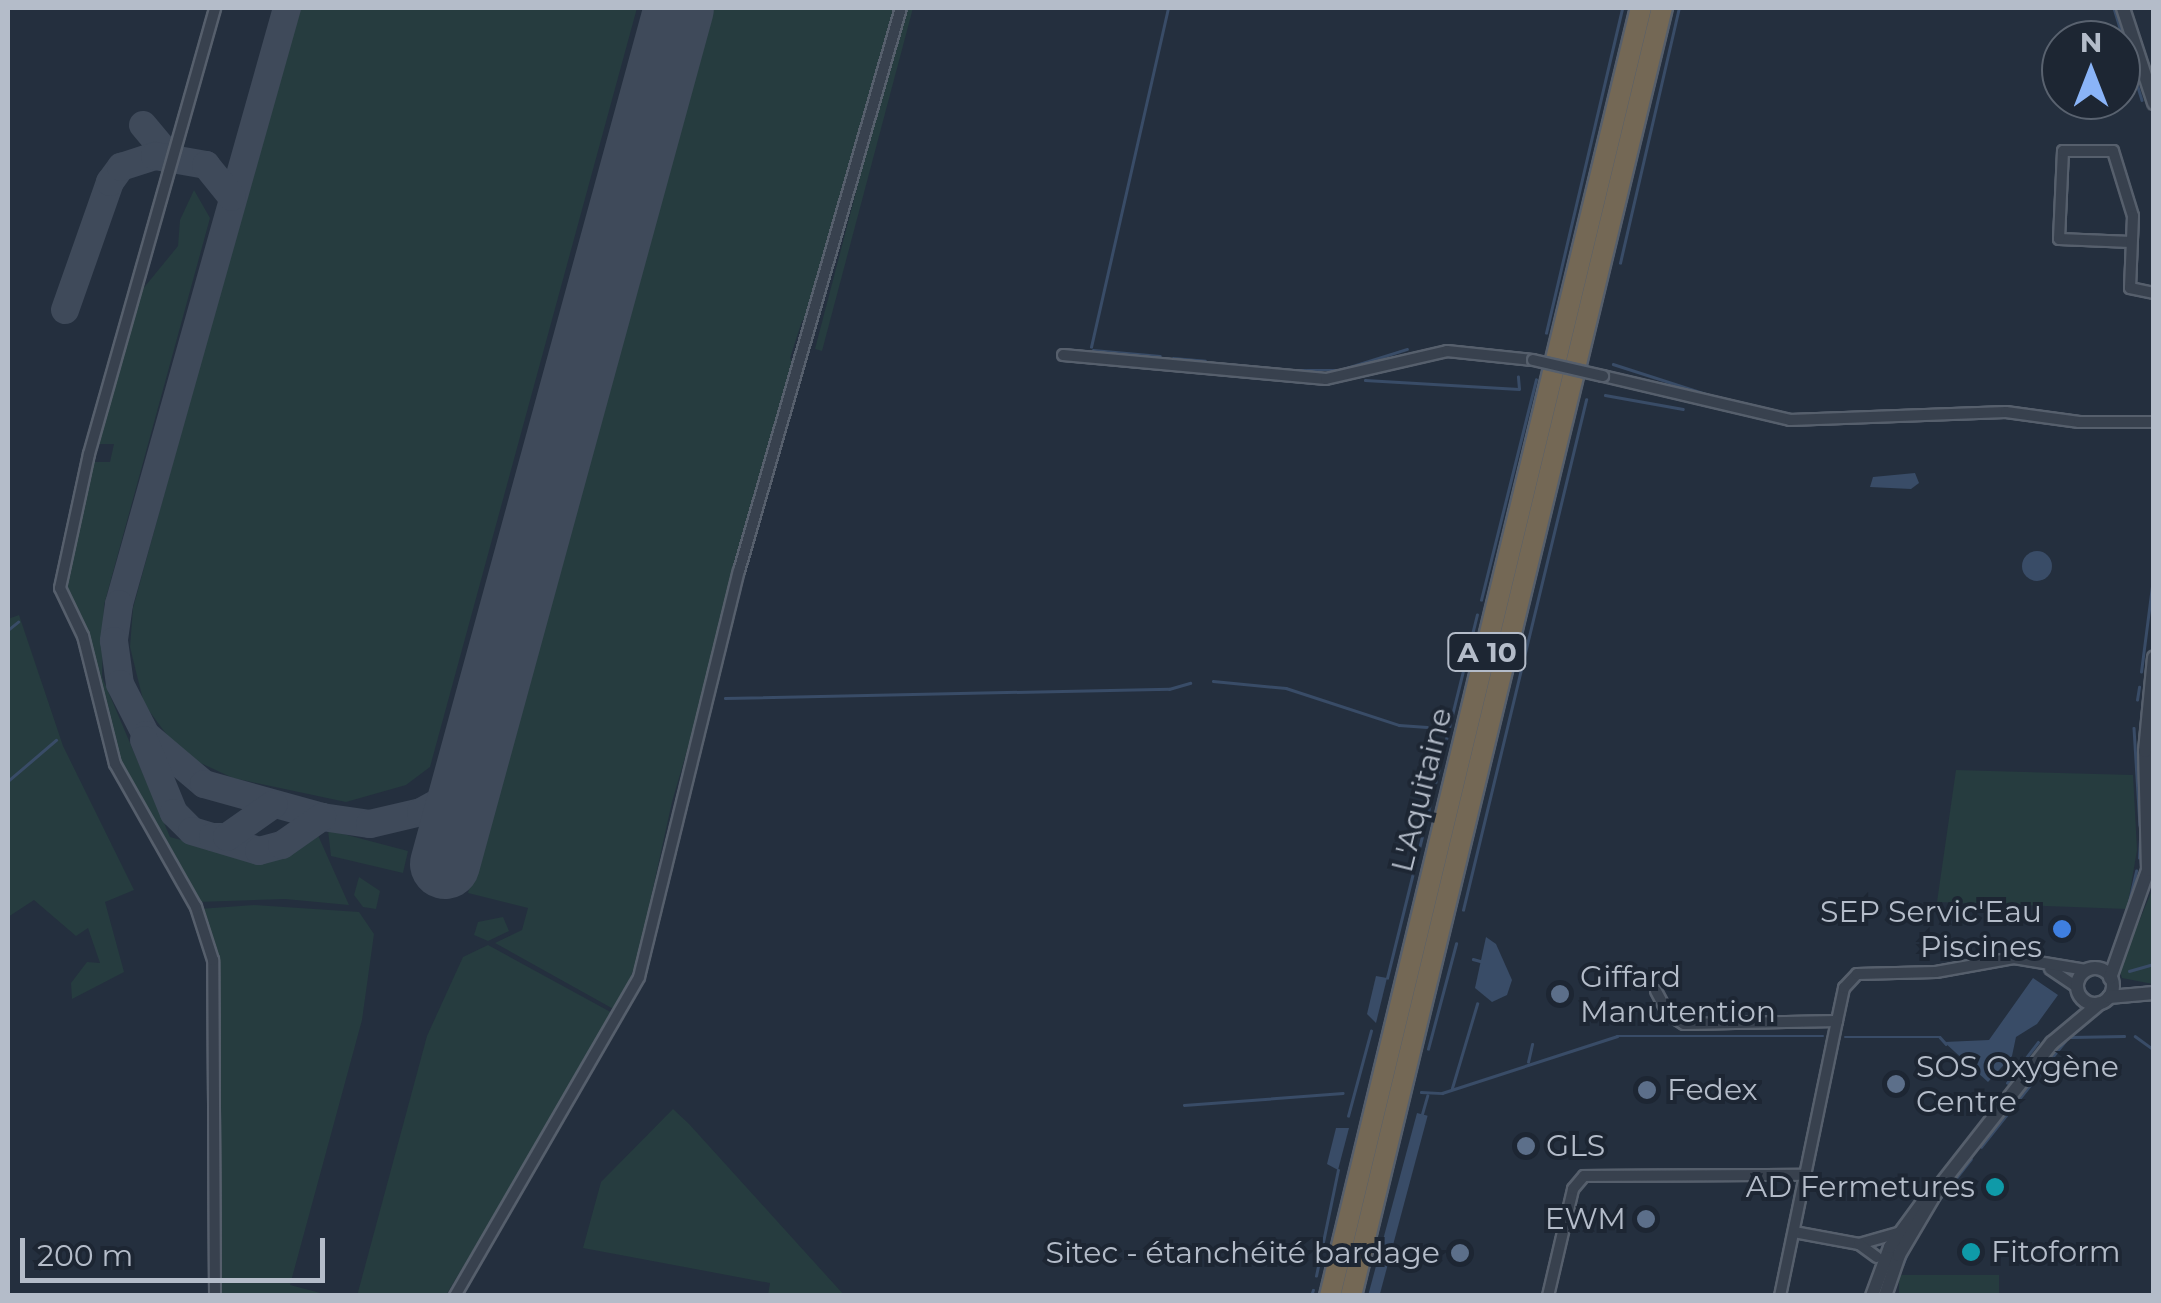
<!DOCTYPE html>
<html>
<head>
<meta charset="utf-8">
<style>
	body { margin:0 }
	#map { position:relative; width:2161px; height:1303px; overflow:hidden; background:#242f3e; font-family:Montserrat,sans-serif }
	div>[style] { position:absolute }
	[style*='--x'] { left:calc(var(--x)*1px); top:calc(var(--y)*1px); width:calc(var(--w)*1px); rotate:calc(var(--a)*1deg) }
	.green>* { inset:0; background:#263c3f; transform-origin:0 0 }
	.water>* { inset:0; background:#394c67; transform-origin:0 0 }
	.round { border-radius:50% }
	.stream>* { height:2.5px; margin:-1.25px; padding:0 1.25px; transform-origin:1.25px; border-radius:1.25px; background:#394c67 }
	.taxiway>* { height:28px; margin:-14px; padding:0 14px; transform-origin:14px; border-radius:14px; background:#3f4a5a }
	.runway>* { height:70px; margin:-35px; padding:0 35px; transform-origin:35px; border-radius:35px; background:#3f4a5a }
	.roads { filter:drop-shadow(2px 0 #565f6c) drop-shadow(-2px 0 #565f6c) drop-shadow(0 2px #565f6c) drop-shadow(0 -2px #565f6c) }
	.minor>* { height:10px; margin:-5px; padding:0 5px; transform-origin:5px; border-radius:5px; background:#38414e }
	.tertiary>* { height:12px; margin:-6px; padding:0 6px; transform-origin:6px; border-radius:6px; background:#38414e }
	.tertiary>.ring { margin:-6px; padding:0; box-sizing:content-box; background:none; border:12px solid #38414e; border-radius:50% }
	.motorway>* { height:20px; margin:-10px; padding:0 10px; transform-origin:10px; border-radius:10px; background:#746855 }
	.bridges { filter:drop-shadow(2px 0 #565f6c) drop-shadow(-2px 0 #565f6c) drop-shadow(0 2px #565f6c) drop-shadow(0 -2px #565f6c) }
	.minor-bridge>* { height:10px; margin:-5px; padding:0 5px; transform-origin:5px; border-radius:5px; background:#38414e }
	.dots>* { width:28px; height:28px; translate:-50% -50%; box-sizing:border-box; border:5px solid #1d2633; border-radius:50% }
	span { translate:-50% -50%; white-space:nowrap; text-align:center; line-height:1.15; -webkit-text-stroke:8px #1d2633; paint-order:stroke }
	.shield-label span { padding:2px 8px; background:#1d2633; border:2px solid; border-radius:8px; -webkit-text-stroke-width:0 }
	.shield-label { font-size:28px; color:#b4bcc9; font-weight:700 }
	.street-label { font-size:30px; color:#b4bcc9 }
	.poi-label { font-size:30px; color:#b4bcc9 }
	.right { translate:-100% -50%; text-align:right }
	.left { translate:0 -50%; text-align:left }
	.frame { position:absolute; inset:0; border:10px solid #b4bcc9; pointer-events:none }
	.north { position:absolute; left:2041px; top:20px; width:100px; height:100px; box-sizing:border-box; background:#1d2633; border:2px solid #59626f; border-radius:50%; rotate:0deg; font-size:28px; font-weight:700; line-height:40px; text-align:center; color:#b4bcc9 }
	.north::after { content:''; display:block; margin:auto; width:35px; height:45px; background:#8ab4f8; clip-path:polygon(50% 0,100% 100%,50% 72%,0 100%) }
	.scale { position:absolute; left:20px; top:1238px; width:305px; height:45px; box-sizing:border-box; border:5px solid #b4bcc9; border-top:0; padding-left:12px; font-size:30px; line-height:35px; white-space:nowrap; color:#b4bcc9; -webkit-text-stroke:8px #1d2633; paint-order:stroke }
</style>
</head>
<body>
<div id="map">
	<div class="green">
		<div style="clip-path:polygon(297px 8px,637px 8px,430px 767px,406px 785px,346px 802px,233px 778px,181px 754px,144px 704px,130px 647px,133px 608px)"></div>
		<div style="clip-path:polygon(710px 8px,898px 8px,814px 312px,802px 321px,790px 358px,798px 370px,672px 802px,637px 961px,617px 1011px,495px 943px,522px 930px,528px 908px,468px 893px)"></div>
		<div style="clip-path:polygon(904px 8px,913px 8px,822px 351px,815px 349px)"></div>
		<div style="clip-path:polygon(194px 190px,210px 218px,104px 605px,102px 677px,170px 837px,259px 861px,317px 833px,349px 905px,285px 899px,196px 902px,124px 776px,62px 585px,89px 462px,110px 462px,114px 444px,95px 444px,133px 301px,178px 246px,180px 220px)"></div>
		<div style="clip-path:polygon(19px 615px,63px 746px,134px 890px,105px 902px,124px 972px,72px 999px,71px 983px,87px 962px,100px 963px,88px 928px,76px 936px,34px 900px,8px 917px,8px 619px)"></div>
		<div style="clip-path:polygon(1956px 770px,2133px 775px,2137px 850px,2127px 909px,1937px 902px)"></div>
		<div style="clip-path:polygon(328px 830px,408px 851px,403px 873px,331px 856px)"></div>
		<div style="clip-path:polygon(359px 877px,380px 891px,376px 909px,363px 907px,354px 895px)"></div>
		<div style="clip-path:polygon(2153px 888px,2153px 984px,2122px 978px,2119px 969px)"></div>
		<div style="clip-path:polygon(254px 905px,359px 912px,374px 934px,362px 1020px,290px 1285px,328px 1295px,215px 1295px,216px 986px,199px 909px)"></div>
		<div style="clip-path:polygon(503px 917px,509px 931px,488px 941px,474px 935px,478px 922px)"></div>
		<div style="clip-path:polygon(488px 945px,616px 1015px,446px 1295px,357px 1296px,427px 1036px,463px 957px)"></div>
		<div style="clip-path:polygon(673px 1109px,689px 1124px,844px 1295px,768px 1295px,770px 1283px,583px 1248px,601px 1182px)"></div>
		<div style="left:1999px;top:1275px;width:20px;height:100px;rotate:90deg"></div>
	</div>
	<div class="water">
		<div style="clip-path:polygon(1915px 473px,1919px 483px,1911px 489px,1870px 487px,1873px 477px)"></div>
		<div class="round" style="left:2022px;top:551px;width:30px;height:30px"></div>
		<div style="clip-path:polygon(1486px 937px,1496px 944px,1512px 980px,1507px 995px,1492px 1002px,1475px 988px)"></div>
		<div style="clip-path:polygon(1376px 976px,1387px 978px,1376px 1023px,1367px 1014px)"></div>
		<div style="clip-path:polygon(2033px 978px,2058px 995px,2037px 1024px,2016px 1037px,2012px 1056px,1988px 1082px,1944px 1042px,1989px 1040px)"></div>
		<div style="left:1417px;top:1113px;width:11px;height:188px;rotate:15deg"></div>
		<div style="clip-path:polygon(1336px 1128px,1349px 1128px,1338px 1170px,1327px 1164px)"></div>
	</div>
	<div class="stream">
		<div style="--x:2114;--y:8;--w:96;--a:73.1"></div>
		<div style="--x:1620;--y:263;--w:262;--a:-77"></div>
		<div style="--x:1546;--y:333;--w:334;--a:-76.8"></div>
		<div style="--x:1091;--y:347;--w:348;--a:-77.2"></div>
		<div style="--x:1093;--y:350;--w:67;--a:5.1"></div>
		<div style="--x:1173;--y:358;--w:32;--a:5"></div>
		<div style="--x:1613;--y:364;--w:111;--a:17.8"></div>
		<div style="--x:1288;--y:370;--w:52;--a:0"></div>
		<div style="--x:1340;--y:370;--w:70;--a:-17.4"></div>
		<div style="--x:1365;--y:380;--w:154;--a:3.3"></div>
		<div style="--x:1519;--y:389;--w:12;--a:-95"></div>
		<div style="--x:1605;--y:395;--w:79;--a:10.2"></div>
		<div style="--x:1481;--y:600;--w:227;--a:-76"></div>
		<div style="--x:8;--y:630;--w:13;--a:-39"></div>
		<div style="--x:2141;--y:672;--w:103;--a:-82.7"></div>
		<div style="--x:1213;--y:681;--w:73;--a:5.5"></div>
		<div style="--x:1286;--y:688;--w:119;--a:18.1"></div>
		<div style="--x:1399;--y:725;--w:28;--a:4"></div>
		<div style="--x:725;--y:698;--w:444;--a:-1.2"></div>
		<div style="--x:1169;--y:689;--w:22;--a:-16"></div>
		<div style="--x:2137;--y:700;--w:13;--a:-81"></div>
		<div style="--x:2134;--y:728;--w:97;--a:86.5"></div>
		<div style="--x:2153;--y:757;--w:2;--a:63"></div>
		<div style="--x:8;--y:781;--w:63;--a:-40.5"></div>
		<div style="--x:2139;--y:858;--w:22;--a:-87"></div>
		<div style="--x:2128;--y:906;--w:36;--a:-77"></div>
		<div style="--x:1463;--y:910;--w:525;--a:-76.44"></div>
		<div style="--x:1473;--y:959;--w:7;--a:16"></div>
		<div style="--x:2129;--y:971;--w:26;--a:-16"></div>
		<div style="--x:1387;--y:978;--w:374;--a:-76.1"></div>
		<div style="--x:2135;--y:1036;--w:24;--a:36"></div>
		<div style="--x:1845;--y:1037;--w:95;--a:0"></div>
		<div style="--x:1940;--y:1037;--w:9;--a:49"></div>
		<div style="--x:2071;--y:1037;--w:53;--a:-1.1"></div>
		<div style="--x:1428;--y:1049;--w:109;--a:-75.1"></div>
		<div style="--x:1528;--y:1062;--w:18;--a:-77"></div>
		<div style="--x:2007;--y:1083;--w:51;--a:-52.9"></div>
		<div style="--x:1452;--y:1088;--w:88;--a:-73.4"></div>
		<div style="--x:1421;--y:1092;--w:21;--a:3"></div>
		<div style="--x:1442;--y:1093;--w:184;--a:-18"></div>
		<div style="--x:1617;--y:1036;--w:206;--a:0"></div>
		<div style="--x:1184;--y:1105;--w:159;--a:-4.3"></div>
		<div style="--x:1422;--y:1114;--w:19;--a:-74"></div>
		<div style="--x:1348;--y:1116;--w:88;--a:-74.9"></div>
		<div style="--x:1981;--y:1147;--w:135;--a:-51.6"></div>
		<div style="--x:1935;--y:1205;--w:58;--a:-52"></div>
		<div style="--x:1902;--y:1266;--w:11;--a:-68"></div>
		<div style="--x:1316;--y:1276;--w:108;--a:-78.3"></div>
		<div style="--x:1311;--y:1296;--w:6;--a:-72"></div>
	</div>
	<div class="taxiway">
		<div style="--x:287;--y:8;--w:619;--a:105.74"></div>
		<div style="--x:119;--y:604;--w:37;--a:98"></div>
		<div style="--x:114;--y:641;--w:43;--a:82.1"></div>
		<div style="--x:120;--y:684;--w:57;--a:63"></div>
		<div style="--x:146;--y:735;--w:76;--a:40.2"></div>
		<div style="--x:204;--y:784;--w:123;--a:15.6"></div>
		<div style="--x:322;--y:817;--w:49;--a:8.3"></div>
		<div style="--x:370;--y:824;--w:52;--a:-13.2"></div>
		<div style="--x:421;--y:812;--w:31;--a:-29"></div>
		<div style="--x:448;--y:797;--w:34;--a:-52"></div>
		<div style="--x:143;--y:125;--w:40;--a:50"></div>
		<div style="--x:65;--y:310;--w:136;--a:-70.6"></div>
		<div style="--x:110;--y:182;--w:19;--a:-54"></div>
		<div style="--x:121;--y:167;--w:36;--a:-18"></div>
		<div style="--x:155;--y:156;--w:52;--a:10"></div>
		<div style="--x:206;--y:165;--w:41;--a:50.9"></div>
		<div style="--x:144;--y:740;--w:79;--a:67.7"></div>
		<div style="--x:174;--y:813;--w:25;--a:45"></div>
		<div style="--x:192;--y:831;--w:70;--a:16.6"></div>
		<div style="--x:259;--y:851;--w:24;--a:-15"></div>
		<div style="--x:282;--y:845;--w:49;--a:-35"></div>
		<div style="--x:213;--y:837;--w:14;--a:0"></div>
		<div style="--x:227;--y:837;--w:57;--a:-35.1"></div>
	</div>
	<div class="runway">
		<div style="--x:445;--y:864;--w:887;--a:-74.71"></div>
	</div>
	<div class="roads">
		<div class="minor">
			<div style="--x:2131;--y:242;--w:72;--a:-177.6"></div>
			<div style="--x:2059;--y:239;--w:88;--a:-87.4"></div>
			<div style="--x:2063;--y:151;--w:50;--a:0"></div>
			<div style="--x:2113;--y:151;--w:68;--a:72.9"></div>
			<div style="--x:2133;--y:216;--w:72;--a:92.4"></div>
			<div style="--x:2130;--y:288;--w:25;--a:12"></div>
			<div style="--x:1063;--y:355;--w:264;--a:5.2"></div>
			<div style="--x:1326;--y:379;--w:124;--a:-13"></div>
			<div style="--x:1447;--y:351;--w:86;--a:6"></div>
			<div style="--x:1603;--y:376;--w:192;--a:13.2"></div>
			<div style="--x:1790;--y:420;--w:216;--a:-2.1"></div>
			<div style="--x:2006;--y:412;--w:74;--a:7.8"></div>
			<div style="--x:2079;--y:422;--w:75;--a:0"></div>
			<div style="--x:2050;--y:969;--w:32;--a:34"></div>
			<div style="--x:1656;--y:991;--w:26;--a:62"></div>
			<div style="--x:1668;--y:1014;--w:19;--a:32"></div>
			<div style="--x:1684;--y:1024;--w:153;--a:-1.1"></div>
			<div style="--x:1837;--y:1021;--w:34;--a:-78"></div>
			<div style="--x:1844;--y:988;--w:19;--a:-47"></div>
			<div style="--x:1857;--y:974;--w:79;--a:-1.5"></div>
			<div style="--x:1936;--y:972;--w:79;--a:-10.2"></div>
			<div style="--x:2014;--y:958;--w:73;--a:9.5"></div>
			<div style="--x:1794;--y:1232;--w:66;--a:10.5"></div>
			<div style="--x:1859;--y:1244;--w:41;--a:-15.8"></div>
			<div style="--x:1859;--y:1244;--w:22;--a:36"></div>
			<div style="--x:215;--y:1296;--w:336;--a:-90.3"></div>
			<div style="--x:213;--y:960;--w:56;--a:-107.8"></div>
			<div style="--x:196;--y:907;--w:164;--a:-119.5"></div>
			<div style="--x:115;--y:764;--w:132;--a:-104"></div>
			<div style="--x:83;--y:636;--w:53;--a:-115.6"></div>
			<div style="--x:60;--y:588;--w:137;--a:-77.8"></div>
			<div style="--x:89;--y:454;--w:463;--a:-74.2"></div>
			<div style="--x:455;--y:1296;--w:368;--a:-60"></div>
			<div style="--x:639;--y:977;--w:418;--a:-76.2"></div>
			<div style="--x:739;--y:571;--w:586;--a:-73.95"></div>
			<div style="--x:1548;--y:1296;--w:110;--a:-76.8"></div>
			<div style="--x:1573;--y:1189;--w:17;--a:-50"></div>
			<div style="--x:1584;--y:1176;--w:222;--a:-0.3"></div>
			<div style="--x:1780;--y:1296;--w:281;--a:-78.3"></div>
		</div>
		<div class="tertiary">
			<div style="--x:2123;--y:8;--w:100;--a:71.9"></div>
			<div class="ring" style="left:2077px;top:968px;width:24px;height:24px"></div>
			<div style="--x:2110;--y:978;--w:114;--a:-70.6"></div>
			<div style="--x:2148;--y:870;--w:119;--a:-91.4"></div>
			<div style="--x:2145;--y:751;--w:94;--a:-84.5"></div>
			<div style="--x:2109;--y:997;--w:45;--a:-5.1"></div>
			<div style="--x:1872;--y:1296;--w:52;--a:-69.8"></div>
			<div style="--x:1890;--y:1247;--w:56;--a:-53.7"></div>
			<div style="--x:1885;--y:1296;--w:43;--a:-71.1"></div>
			<div style="--x:1899;--y:1255;--w:79;--a:-59.5"></div>
			<div style="--x:1939;--y:1187;--w:183;--a:-51.9"></div>
			<div style="--x:2052;--y:1043;--w:62;--a:-39.8"></div>
		</div>
		<div class="motorway">
			<div style="--x:1330;--y:1296;--w:1325;--a:-76.43"></div>
			<div style="--x:1351;--y:1296;--w:1325;--a:-76.43"></div>
		</div>
	</div>
	<div class="bridges">
		<div class="minor-bridge">
			<div style="--x:1533;--y:360;--w:72;--a:12.9"></div>
		</div>
	</div>
	<div class="dots">
		<div style="left:2062px;top:929px;background:#3f7fe0"></div>
		<div style="left:1560px;top:994px;background:#5c6f8a"></div>
		<div style="left:1896px;top:1084px;background:#5c6f8a"></div>
		<div style="left:1647px;top:1090px;background:#5c6f8a"></div>
		<div style="left:1526px;top:1146px;background:#5c6f8a"></div>
		<div style="left:1995px;top:1187px;background:#0f9aa8"></div>
		<div style="left:1646px;top:1219px;background:#5c6f8a"></div>
		<div style="left:1971px;top:1252px;background:#0f9aa8"></div>
		<div style="left:1460px;top:1253px;background:#5c6f8a"></div>
	</div>
	<div class="shield-label">
		<span style="left:1487px;top:652px">A 10</span>
	</div>
	<div class="street-label">
		<span style="left:1422px;top:790px;rotate:-76deg">L'Aquitaine</span>
	</div>
	<div class="poi-label">
		<span class="right" style="left:2042px;top:929px">SEP Servic'Eau<br>Piscines</span>
		<span class="left" style="left:1580px;top:994px">Giffard<br>Manutention</span>
		<span class="left" style="left:1916px;top:1084px">SOS Oxygène<br>Centre</span>
		<span class="left" style="left:1667px;top:1090px">Fedex</span>
		<span class="left" style="left:1546px;top:1146px">GLS</span>
		<span class="right" style="left:1975px;top:1187px">AD Fermetures</span>
		<span class="right" style="left:1626px;top:1219px">EWM</span>
		<span class="left" style="left:1991px;top:1252px">Fitoform</span>
		<span class="right" style="left:1440px;top:1253px">Sitec - étanchéité bardage</span>
	</div>
	<div class="frame"></div>
	<div class="north">N</div>
	<div class="scale">200 m</div>
</div>
</body>
</html>
